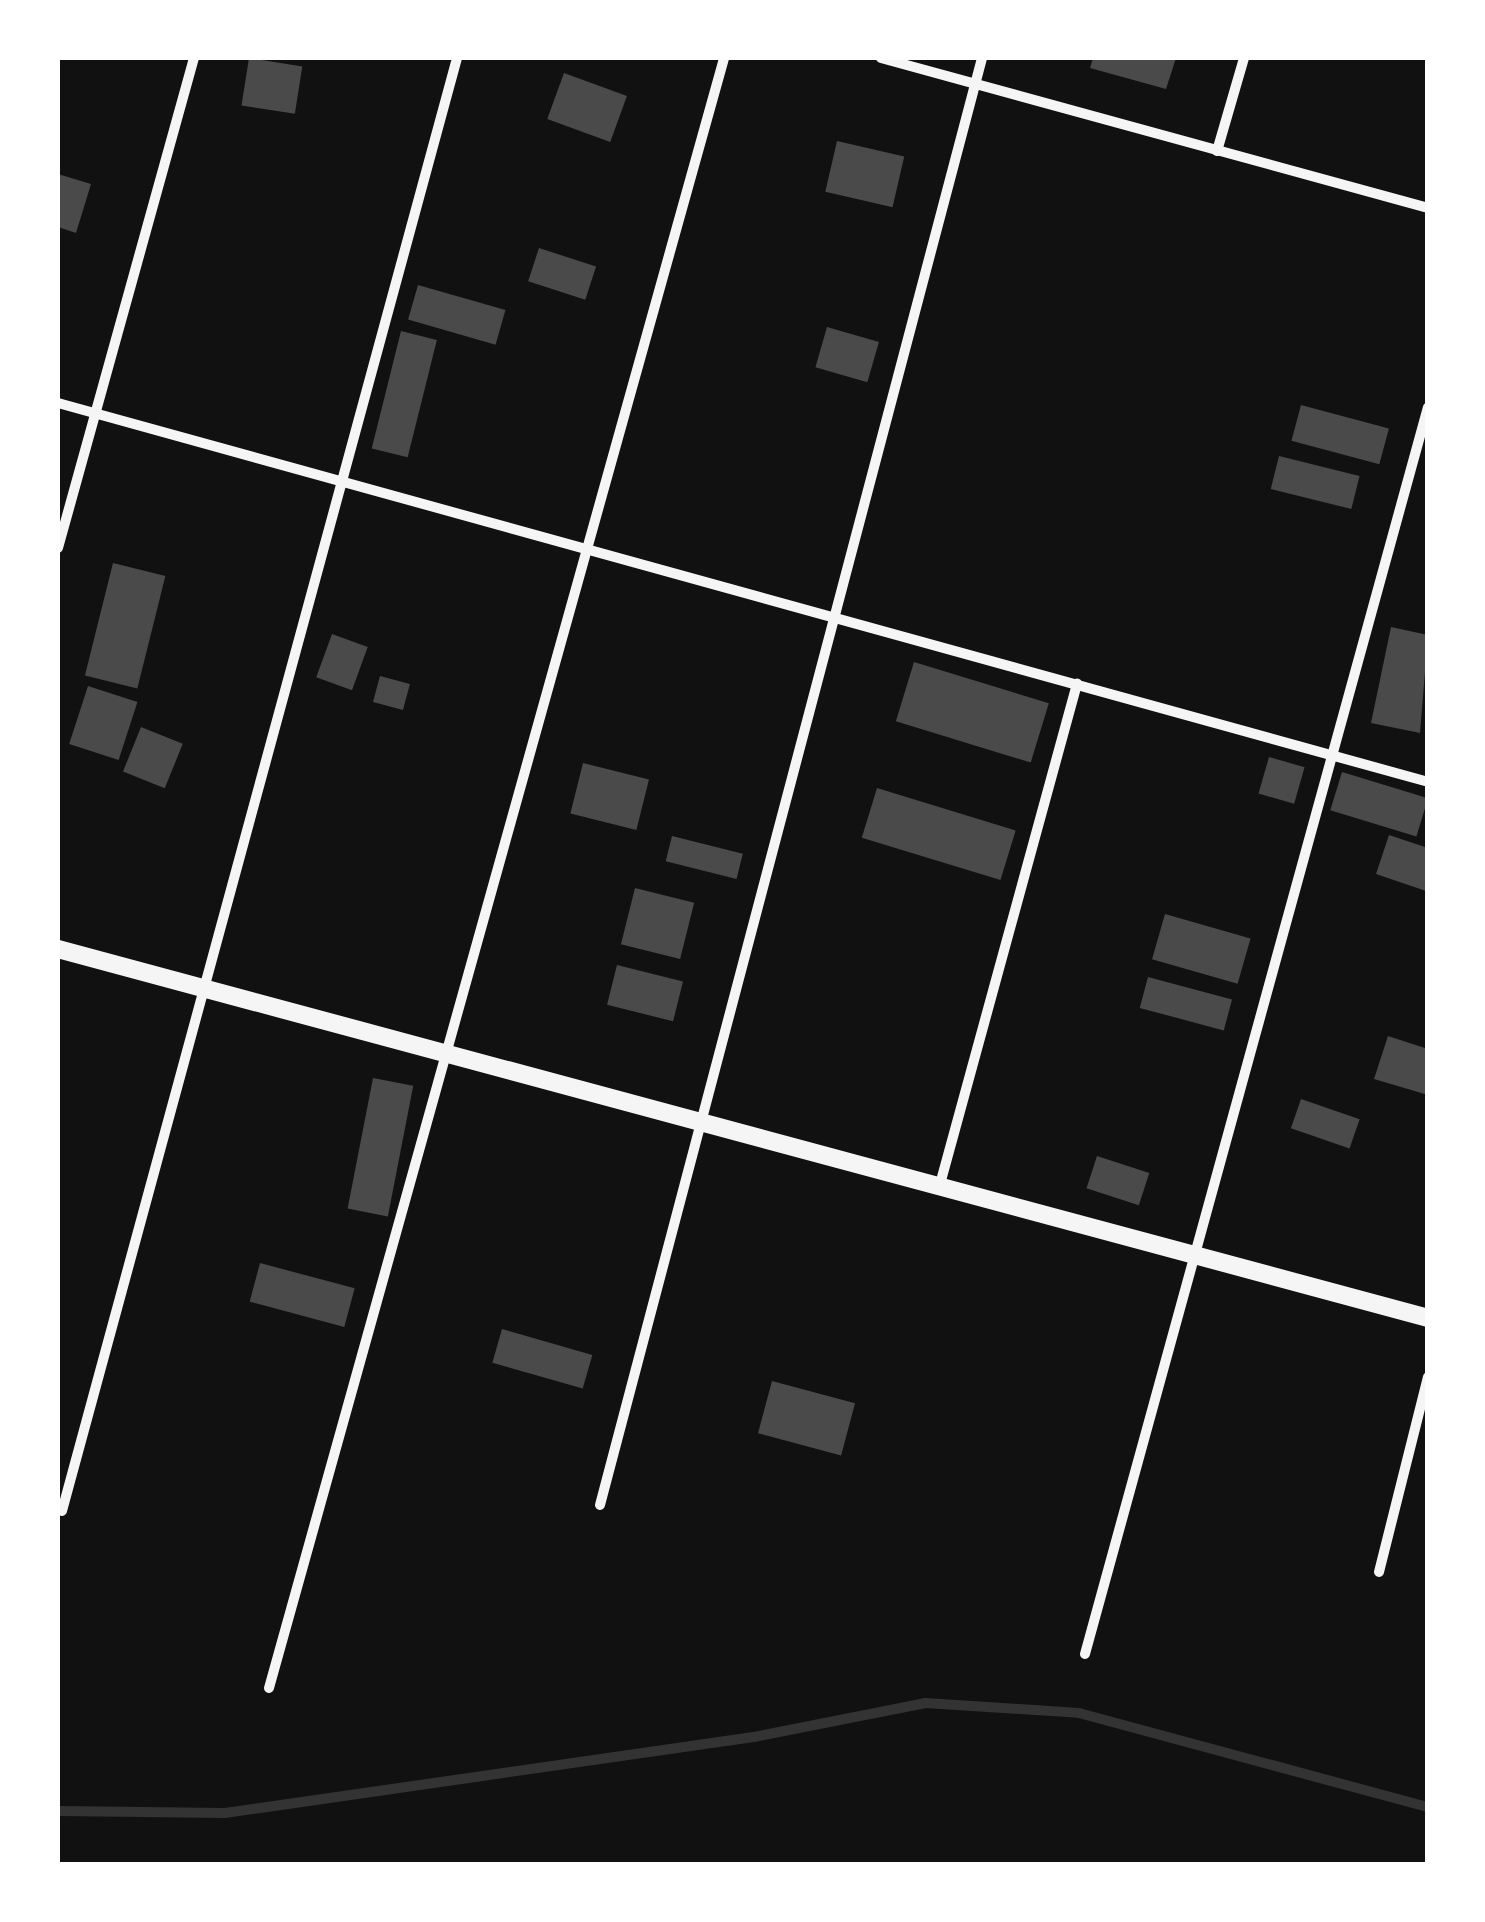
<!DOCTYPE html>
<html>
<head>
<meta charset="utf-8">
<style>
	body { margin:0 }
	#map { position:relative; width:1485px; height:1922px; overflow:hidden; background:#111; font-family:Rubik,sans-serif }
	div>[style] { position:absolute }
	[style*='--x'] { left:calc(var(--x)*1px); top:calc(var(--y)*1px); width:calc(var(--w)*1px); rotate:calc(var(--a)*1deg) }
	.stream>* { height:10px; margin:-5px; padding:0 5px; transform-origin:5px; border-radius:5px; background:#333 }
	.building>* { inset:0; background:#4a4a4a; transform-origin:0 0 }
	.minor>* { height:10px; margin:-5px; padding:0 5px; transform-origin:5px; border-radius:5px; background:#f5f5f5 }
	.tertiary>* { height:18px; margin:-9px; padding:0 9px; transform-origin:9px; border-radius:9px; background:#f5f5f5 }
	span { translate:-50% -50%; white-space:nowrap; text-align:center; line-height:1.15; -webkit-text-stroke:8px #fff; paint-order:stroke }
	.frame { position:absolute; inset:0; border:60px solid #fff; pointer-events:none }
</style>
</head>
<body>
<div id="map">
	<div class="stream">
		<div style="--x:58;--y:1811;--w:167;--a:0.7"></div>
		<div style="--x:225;--y:1813;--w:534;--a:-8.18"></div>
		<div style="--x:754;--y:1737;--w:175;--a:-11.2"></div>
		<div style="--x:926;--y:1703;--w:153;--a:3.7"></div>
		<div style="--x:1079;--y:1713;--w:361;--a:15.1"></div>
	</div>
	<div class="building">
		<div style="left:249px;top:58px;width:54px;height:48px;rotate:9deg"></div>
		<div style="clip-path:polygon(1093px 58px,1176px 58px,1166px 89px,1090px 68px)"></div>
		<div style="left:564px;top:73px;width:67px;height:49px;rotate:20deg"></div>
		<div style="left:837px;top:141px;width:69px;height:52px;rotate:13deg"></div>
		<div style="clip-path:polygon(58px 174px,91px 184px,76px 233px,58px 227px)"></div>
		<div style="left:539px;top:248px;width:60px;height:35px;rotate:18deg"></div>
		<div style="left:418px;top:285px;width:91px;height:36px;rotate:16deg"></div>
		<div style="left:827px;top:327px;width:54px;height:42px;rotate:16deg"></div>
		<div style="left:401px;top:331px;width:37px;height:121px;rotate:14deg"></div>
		<div style="left:1301px;top:405px;width:91px;height:37px;rotate:15deg"></div>
		<div style="left:1279px;top:456px;width:83px;height:34px;rotate:14deg"></div>
		<div style="left:113px;top:563px;width:54px;height:116px;rotate:14deg"></div>
		<div style="clip-path:polygon(1391px 627px,1428px 635px,1420px 733px,1371px 723px)"></div>
		<div style="left:332px;top:634px;width:38px;height:46px;rotate:20deg"></div>
		<div style="left:914px;top:662px;width:141px;height:62px;rotate:17deg"></div>
		<div style="left:380px;top:676px;width:31px;height:27px;rotate:15deg"></div>
		<div style="left:88px;top:686px;width:52px;height:61px;rotate:18deg"></div>
		<div style="left:141px;top:727px;width:45px;height:48px;rotate:22deg"></div>
		<div style="left:1269px;top:757px;width:37px;height:38px;rotate:16deg"></div>
		<div style="left:583px;top:763px;width:68px;height:52px;rotate:14deg"></div>
		<div style="left:1342px;top:772px;width:90px;height:40px;rotate:17deg"></div>
		<div style="left:877px;top:788px;width:145px;height:52px;rotate:17deg"></div>
		<div style="clip-path:polygon(1389px 835px,1428px 848px,1426px 891px,1376px 874px)"></div>
		<div style="left:672px;top:836px;width:73px;height:26px;rotate:14deg"></div>
		<div style="left:635px;top:888px;width:61px;height:58px;rotate:14deg"></div>
		<div style="left:1165px;top:914px;width:89px;height:47px;rotate:16deg"></div>
		<div style="left:617px;top:965px;width:68px;height:41px;rotate:14deg"></div>
		<div style="left:1148px;top:977px;width:87px;height:32px;rotate:15deg"></div>
		<div style="clip-path:polygon(1388px 1036px,1428px 1049px,1428px 1095px,1374px 1079px)"></div>
		<div style="left:373px;top:1078px;width:41px;height:133px;rotate:11deg"></div>
		<div style="left:1301px;top:1099px;width:62px;height:31px;rotate:19deg"></div>
		<div style="left:1097px;top:1156px;width:55px;height:34px;rotate:18deg"></div>
		<div style="left:260px;top:1263px;width:98px;height:40px;rotate:15deg"></div>
		<div style="left:502px;top:1329px;width:94px;height:35px;rotate:16deg"></div>
		<div style="left:772px;top:1381px;width:86px;height:54px;rotate:15deg"></div>
	</div>
	<div class="minor">
		<div style="--x:881;--y:58;--w:567;--a:15.33"></div>
		<div style="--x:1217;--y:151;--w:97;--a:-73.8"></div>
		<div style="--x:58;--y:403;--w:1421;--a:15.46"></div>
		<div style="--x:58;--y:548;--w:509;--a:-74.49"></div>
		<div style="--x:939;--y:1188;--w:523;--a:-74.69"></div>
		<div style="--x:600;--y:1505;--w:1497;--a:-75.21"></div>
		<div style="--x:62;--y:1511;--w:1506;--a:-74.79"></div>
		<div style="--x:1379;--y:1572;--w:201;--a:-75.9"></div>
		<div style="--x:1085;--y:1654;--w:1293;--a:-74.62"></div>
		<div style="--x:269;--y:1688;--w:1692;--a:-74.4"></div>
	</div>
	<div class="tertiary">
		<div style="--x:58;--y:949;--w:1419;--a:15.07"></div>
	</div>
	<div class="frame"></div>
</div>
</body>
</html>
